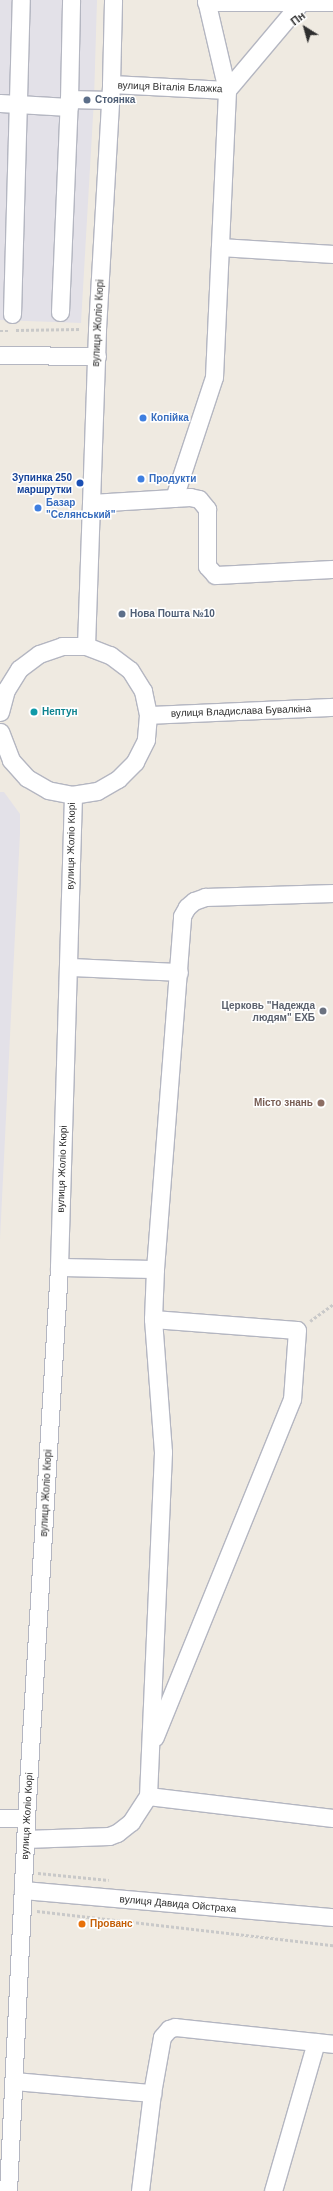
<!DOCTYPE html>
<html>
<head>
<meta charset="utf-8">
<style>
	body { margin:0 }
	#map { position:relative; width:333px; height:2191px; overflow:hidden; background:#efeae1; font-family:Helvetica,sans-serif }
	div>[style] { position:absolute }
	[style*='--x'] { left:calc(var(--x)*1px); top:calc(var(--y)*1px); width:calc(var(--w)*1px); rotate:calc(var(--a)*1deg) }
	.industrial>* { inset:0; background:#e3e1e8 }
	.path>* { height:2.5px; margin-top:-1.25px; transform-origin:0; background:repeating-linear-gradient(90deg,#c9c9c9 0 3px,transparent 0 5px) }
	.roads { filter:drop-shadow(1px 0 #b4b6c1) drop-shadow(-1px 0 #b4b6c1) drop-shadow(0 1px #b4b6c1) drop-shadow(0 -1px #b4b6c1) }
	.minor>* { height:17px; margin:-8.5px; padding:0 8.5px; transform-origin:8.5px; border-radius:8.5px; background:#fff }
	.dots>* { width:11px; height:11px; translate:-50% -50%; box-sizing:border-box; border:2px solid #fff; border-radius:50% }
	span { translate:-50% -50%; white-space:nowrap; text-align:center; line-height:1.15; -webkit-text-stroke:3px #fff; paint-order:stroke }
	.street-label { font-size:10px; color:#2e2e2e }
	.service-label { font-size:10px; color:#4e5e75; font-weight:700 }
	.left { translate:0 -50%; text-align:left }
	.shop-label { font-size:10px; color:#366cbe; font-weight:700 }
	.transit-label { font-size:10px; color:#164399; font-weight:700 }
	.right { translate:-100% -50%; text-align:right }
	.culture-label { font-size:10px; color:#0d838f; font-weight:700 }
	.worship-label { font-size:10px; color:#5b616d; font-weight:700 }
	.education-label { font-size:10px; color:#785e54; font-weight:700 }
	.food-label { font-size:10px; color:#c56008; font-weight:700 }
	.north { position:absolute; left:285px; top:8px; width:40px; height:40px; -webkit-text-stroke:3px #fff; paint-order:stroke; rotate:323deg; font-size:11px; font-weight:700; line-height:16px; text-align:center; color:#2e2e2e }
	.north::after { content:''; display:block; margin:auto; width:14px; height:18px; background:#2e2e2e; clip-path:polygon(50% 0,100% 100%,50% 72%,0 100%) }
</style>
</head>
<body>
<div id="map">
	<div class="industrial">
		<div style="clip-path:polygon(0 0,97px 0,94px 99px,81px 323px,0 320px)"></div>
		<div style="clip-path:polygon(0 792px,4px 792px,20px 814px,20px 833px,0 1239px)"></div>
	</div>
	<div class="path">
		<div style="--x:16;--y:330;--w:65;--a:-0.9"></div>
		<div style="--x:0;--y:331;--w:9;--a:0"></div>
		<div style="--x:310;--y:1321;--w:29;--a:-36"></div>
		<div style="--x:38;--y:1873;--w:71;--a:5.6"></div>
		<div style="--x:37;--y:1911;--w:298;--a:6.6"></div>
	</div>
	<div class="roads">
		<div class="minor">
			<div style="--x:206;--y:2;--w:127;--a:0"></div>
			<div style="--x:111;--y:84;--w:116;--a:3"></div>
			<div style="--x:227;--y:90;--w:115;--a:-49.9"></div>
			<div style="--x:69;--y:99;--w:41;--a:1.4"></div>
			<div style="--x:0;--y:103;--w:69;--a:3.3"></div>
			<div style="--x:220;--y:247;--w:113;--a:3.5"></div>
			<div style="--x:60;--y:312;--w:213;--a:-87.6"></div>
			<div style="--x:69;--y:99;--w:99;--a:-88.8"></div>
			<div style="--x:12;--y:314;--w:314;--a:-88.4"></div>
			<div style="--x:0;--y:355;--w:97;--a:0.6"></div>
			<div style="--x:174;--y:498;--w:127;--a:-71.7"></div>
			<div style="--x:214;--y:377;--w:287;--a:-87.4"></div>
			<div style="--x:227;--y:90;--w:92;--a:-103.1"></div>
			<div style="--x:91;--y:503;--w:99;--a:-3.5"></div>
			<div style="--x:190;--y:497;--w:9;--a:13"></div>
			<div style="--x:199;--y:499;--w:13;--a:51"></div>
			<div style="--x:207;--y:509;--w:57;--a:90"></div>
			<div style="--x:207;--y:566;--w:12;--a:48"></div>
			<div style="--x:215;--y:575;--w:118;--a:-2.9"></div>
			<div style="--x:86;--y:646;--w:317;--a:-88"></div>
			<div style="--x:97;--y:329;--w:245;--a:-86.7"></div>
			<div style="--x:111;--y:84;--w:84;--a:-88.6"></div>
			<div style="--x:0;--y:712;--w:23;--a:-75"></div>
			<div style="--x:6;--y:690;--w:25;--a:-58"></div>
			<div style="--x:19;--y:669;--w:25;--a:-37"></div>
			<div style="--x:39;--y:654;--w:24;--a:-19"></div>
			<div style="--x:62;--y:646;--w:24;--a:0"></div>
			<div style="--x:86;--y:646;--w:26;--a:21"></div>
			<div style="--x:110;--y:655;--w:25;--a:37"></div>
			<div style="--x:130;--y:670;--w:25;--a:58"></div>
			<div style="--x:143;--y:691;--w:25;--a:78"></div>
			<div style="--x:148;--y:715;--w:25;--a:95"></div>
			<div style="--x:146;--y:740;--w:25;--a:117"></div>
			<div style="--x:135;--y:762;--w:24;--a:135"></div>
			<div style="--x:118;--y:779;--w:24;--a:150"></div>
			<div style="--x:97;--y:791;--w:24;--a:171"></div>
			<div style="--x:73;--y:795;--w:25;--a:-169"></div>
			<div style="--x:48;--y:790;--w:24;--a:-150"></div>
			<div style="--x:27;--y:778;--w:24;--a:-132"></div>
			<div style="--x:11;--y:760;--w:30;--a:-111"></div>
			<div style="--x:148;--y:715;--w:185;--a:-2.5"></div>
			<div style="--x:69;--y:967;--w:110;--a:2.6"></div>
			<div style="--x:59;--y:1267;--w:96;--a:1.2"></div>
			<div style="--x:153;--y:1319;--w:144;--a:4.4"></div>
			<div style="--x:297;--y:1330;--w:69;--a:94.1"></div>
			<div style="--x:292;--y:1399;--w:365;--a:112.1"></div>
			<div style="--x:148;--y:1796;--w:186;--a:6.8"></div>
			<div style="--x:0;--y:1818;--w:26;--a:0"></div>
			<div style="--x:25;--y:1839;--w:84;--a:-2"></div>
			<div style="--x:109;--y:1836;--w:9;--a:-21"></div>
			<div style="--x:117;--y:1833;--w:18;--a:-38"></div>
			<div style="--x:131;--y:1822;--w:31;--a:-57"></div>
			<div style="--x:148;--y:1796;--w:344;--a:-87.5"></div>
			<div style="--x:163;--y:1452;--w:133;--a:-94.3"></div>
			<div style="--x:153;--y:1319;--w:50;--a:-87.7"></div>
			<div style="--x:155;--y:1269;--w:354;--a:-85.6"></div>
			<div style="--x:182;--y:916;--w:10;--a:-61"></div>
			<div style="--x:187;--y:907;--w:9;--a:-41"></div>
			<div style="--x:194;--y:901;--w:12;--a:-20"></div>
			<div style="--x:205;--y:897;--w:128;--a:-1.8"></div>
			<div style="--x:23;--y:1890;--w:311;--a:5"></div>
			<div style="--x:14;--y:2081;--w:139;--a:5"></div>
			<div style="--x:152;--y:2093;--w:99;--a:97"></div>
			<div style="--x:152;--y:2093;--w:57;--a:-79.9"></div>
			<div style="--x:162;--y:2037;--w:11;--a:-49"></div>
			<div style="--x:169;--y:2029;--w:6;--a:-18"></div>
			<div style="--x:175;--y:2027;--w:159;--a:6.1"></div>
			<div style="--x:8;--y:2191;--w:373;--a:-87.2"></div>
			<div style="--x:26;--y:1818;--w:552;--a:-86.57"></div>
			<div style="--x:59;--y:1267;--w:472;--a:-88.3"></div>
			<div style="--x:273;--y:2191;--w:155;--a:-73.9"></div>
		</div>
	</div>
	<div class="dots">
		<div style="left:87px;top:100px;background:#5c6f8a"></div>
		<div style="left:143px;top:418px;background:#3f7fe0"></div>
		<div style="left:141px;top:479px;background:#3f7fe0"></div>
		<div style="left:80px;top:483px;background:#1a4fb4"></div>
		<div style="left:38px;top:508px;background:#3f7fe0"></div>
		<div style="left:122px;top:614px;background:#5c6f8a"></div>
		<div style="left:34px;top:712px;background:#0f9aa8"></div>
		<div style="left:323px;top:1011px;background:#6b7280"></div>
		<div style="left:321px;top:1103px;background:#8d6e63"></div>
		<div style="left:82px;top:1924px;background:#e8710a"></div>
	</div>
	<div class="street-label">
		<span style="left:170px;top:87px;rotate:2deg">вулиця Віталія Блажка</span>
		<span style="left:98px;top:323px;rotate:-87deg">вулиця Жоліо Кюрі</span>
		<span style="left:241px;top:711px;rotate:-2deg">вулиця Владислава Бувалкіна</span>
		<span style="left:71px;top:846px;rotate:-89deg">вулиця Жоліо Кюрі</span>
		<span style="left:62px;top:1169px;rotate:-88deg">вулиця Жоліо Кюрі</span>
		<span style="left:46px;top:1493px;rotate:-87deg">вулиця Жоліо Кюрі</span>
		<span style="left:27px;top:1816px;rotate:-87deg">вулиця Жоліо Кюрі</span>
		<span style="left:178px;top:1904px;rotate:5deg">вулиця Давида Ойстраха</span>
	</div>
	<div class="service-label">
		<span class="left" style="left:95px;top:100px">Стоянка</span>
		<span class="left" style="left:130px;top:614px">Нова Пошта №10</span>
	</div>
	<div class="shop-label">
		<span class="left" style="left:151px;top:418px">Копійка</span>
		<span class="left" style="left:149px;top:479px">Продукти</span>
		<span class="left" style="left:46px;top:508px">Базар<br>"Селянський"</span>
	</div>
	<div class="transit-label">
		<span class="right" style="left:72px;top:483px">Зупинка 250<br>маршрутки</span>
	</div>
	<div class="culture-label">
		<span class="left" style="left:42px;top:712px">Нептун</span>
	</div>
	<div class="worship-label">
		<span class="right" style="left:315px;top:1011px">Церковь "Надежда<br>людям" ЕХБ</span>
	</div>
	<div class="education-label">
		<span class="right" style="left:313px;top:1103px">Місто знань</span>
	</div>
	<div class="food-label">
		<span class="left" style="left:90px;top:1924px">Прованс</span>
	</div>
	<div class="north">Пн</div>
</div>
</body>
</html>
